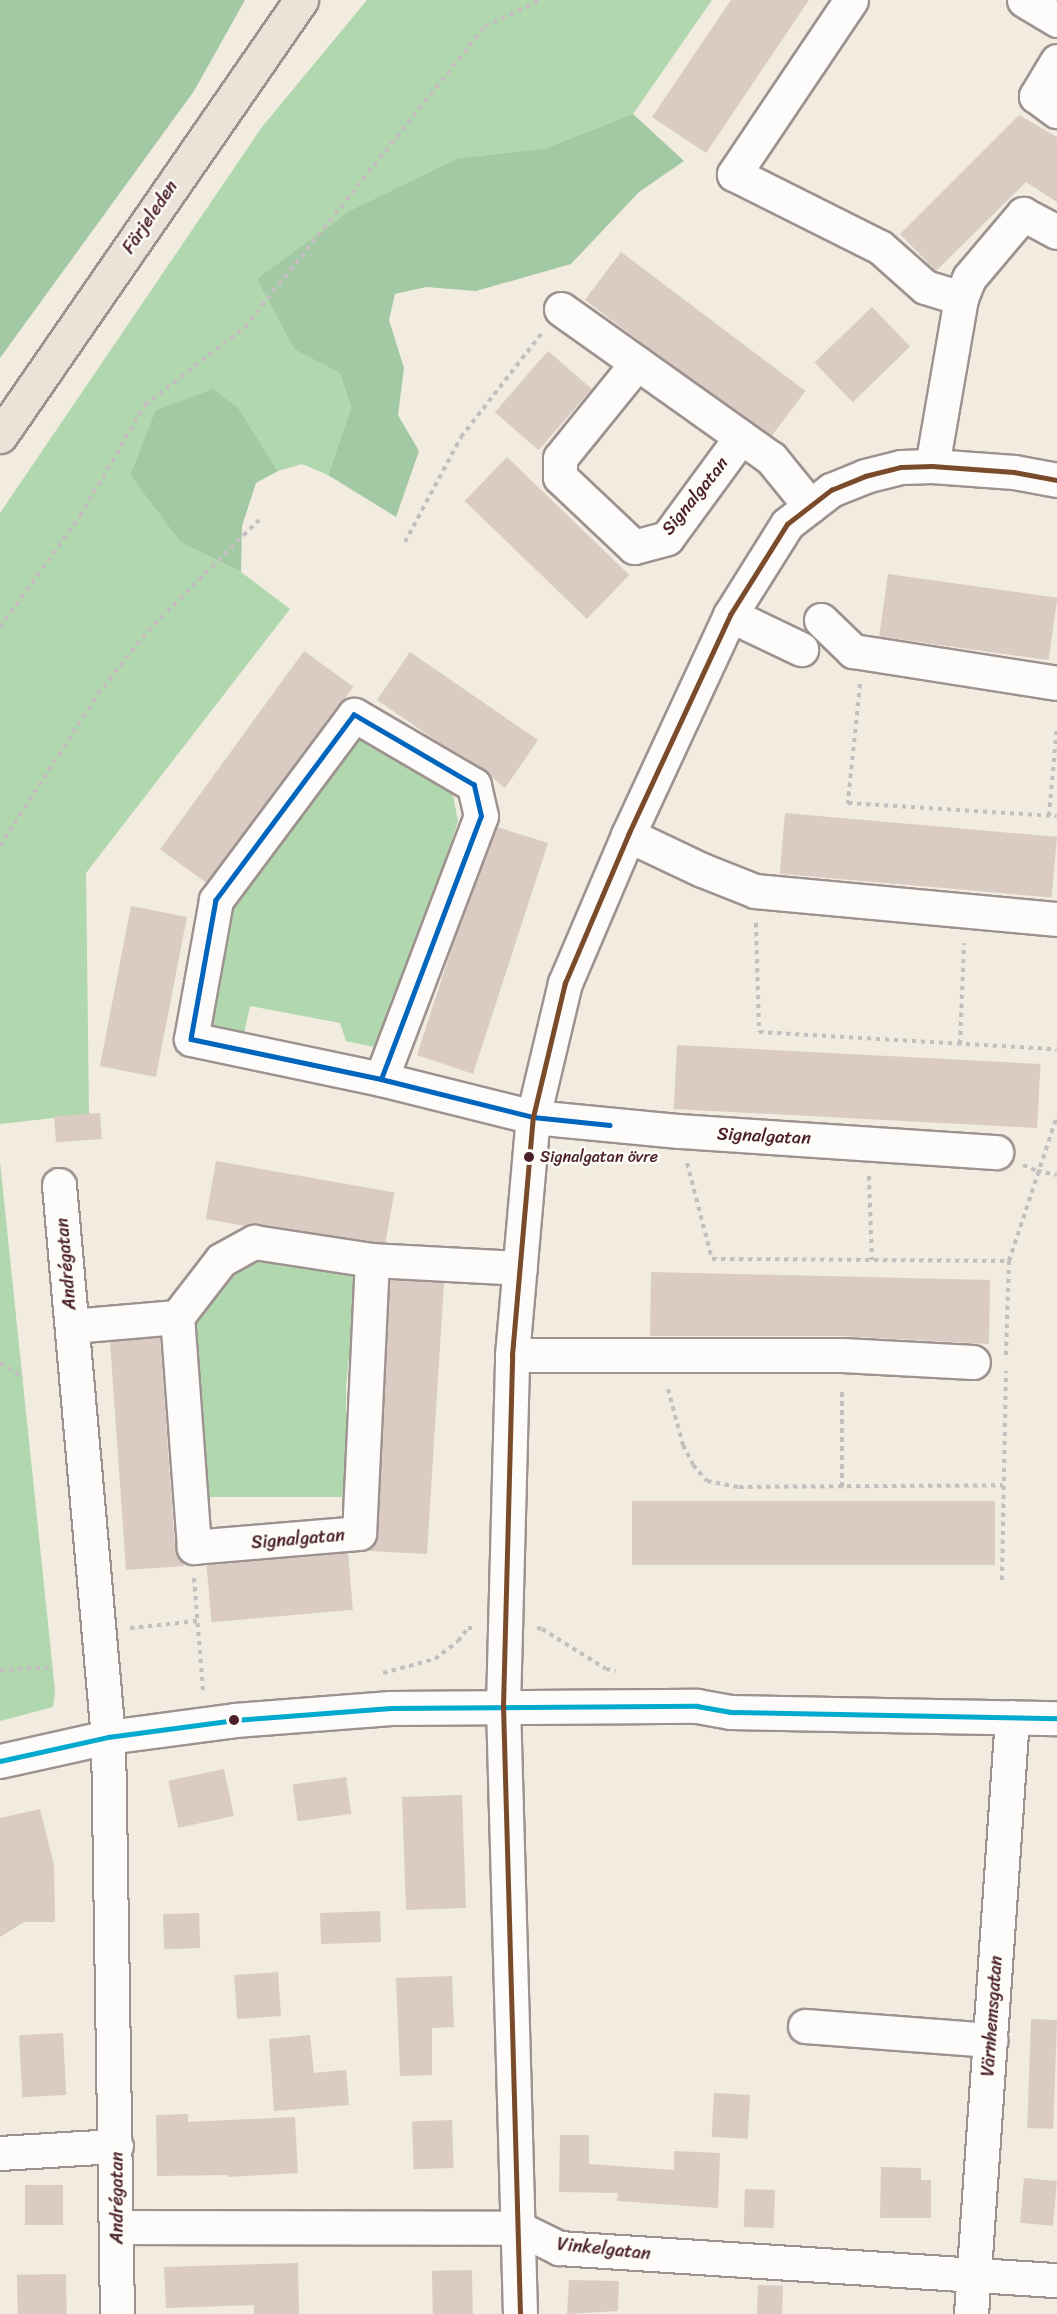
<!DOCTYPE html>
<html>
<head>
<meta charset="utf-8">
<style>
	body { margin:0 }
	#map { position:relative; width:1057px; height:2314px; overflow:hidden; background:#f1ebe0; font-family:Sriracha,sans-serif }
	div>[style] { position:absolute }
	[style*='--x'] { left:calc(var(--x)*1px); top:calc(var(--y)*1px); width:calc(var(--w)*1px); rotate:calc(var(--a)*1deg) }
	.green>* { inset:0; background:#b0d7ae }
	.forest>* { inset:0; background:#a3c8a4 }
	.building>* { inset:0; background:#daccc2; transform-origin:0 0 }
	.path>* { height:4px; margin-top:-2px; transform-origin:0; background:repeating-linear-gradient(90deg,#c4bfbe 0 4.5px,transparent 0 9px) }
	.roads { filter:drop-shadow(2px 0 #9d928f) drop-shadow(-2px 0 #9d928f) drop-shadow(0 2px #9d928f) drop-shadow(0 -2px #9d928f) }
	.minor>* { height:33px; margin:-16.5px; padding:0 16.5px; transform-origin:16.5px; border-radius:16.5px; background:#fdfcfa }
	.major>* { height:33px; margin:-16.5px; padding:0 16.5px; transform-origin:16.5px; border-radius:16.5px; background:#ebe3d8 }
	.bus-1>* { height:4.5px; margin:-2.25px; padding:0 2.25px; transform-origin:2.25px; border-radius:2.25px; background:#0065bd }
	.bus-2>* { height:4.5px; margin:-2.25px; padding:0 2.25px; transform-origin:2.25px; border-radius:2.25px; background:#00a9ce }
	.bus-3>* { height:4.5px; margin:-2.25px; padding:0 2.25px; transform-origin:2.25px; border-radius:2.25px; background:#7a4b2a }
	.dots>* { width:16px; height:16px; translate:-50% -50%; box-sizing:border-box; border:3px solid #fdfcf7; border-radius:50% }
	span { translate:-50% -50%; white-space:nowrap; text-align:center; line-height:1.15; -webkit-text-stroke:5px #fdfcf7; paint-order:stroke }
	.bus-label { font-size:16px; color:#4a1f2b }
	.left { translate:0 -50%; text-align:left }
	.street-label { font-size:18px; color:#4a1f2b }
</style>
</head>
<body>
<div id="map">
	<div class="green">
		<div style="clip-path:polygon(367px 0,712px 0,633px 114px,543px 149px,459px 158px,295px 350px,340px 373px,351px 408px,328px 475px,302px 464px,278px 471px,239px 409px,155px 411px,130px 475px,180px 542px,241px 572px,290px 609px,86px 873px,89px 1114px,0 1124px,0 513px,262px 127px)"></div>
		<div style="clip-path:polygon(358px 734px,452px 791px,458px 821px,439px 881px,378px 1048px,346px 1041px,340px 1023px,250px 1006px,244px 1033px,212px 1027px,233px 910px)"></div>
		<div style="clip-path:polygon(0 1162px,55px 1691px,53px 1707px,0 1721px)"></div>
		<div style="clip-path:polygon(255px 1255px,358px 1271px,346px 1386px,346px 1497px,209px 1497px,189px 1326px,228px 1270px)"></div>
	</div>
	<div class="forest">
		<div style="clip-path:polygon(0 0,245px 0,194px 91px,0 358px)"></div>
		<div style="clip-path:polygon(633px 114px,684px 161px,639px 192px,571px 264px,476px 291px,426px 287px,395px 294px,389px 320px,404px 368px,398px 415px,419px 451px,396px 517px,328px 475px,351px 408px,340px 373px,295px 350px,257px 279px,350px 211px,459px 158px,543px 149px)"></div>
		<div style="clip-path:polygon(213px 389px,239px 409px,278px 471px,256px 483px,242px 526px,241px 572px,180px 542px,130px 475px,155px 411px)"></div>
	</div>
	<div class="building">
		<div style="clip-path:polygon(731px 0,809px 0,706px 153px,652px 117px)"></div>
		<div style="clip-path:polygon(1019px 115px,1057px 137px,1057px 202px,1026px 182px,936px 271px,900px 234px)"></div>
		<div style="left:621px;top:252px;width:231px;height:60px;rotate:37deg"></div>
		<div style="left:872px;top:307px;width:55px;height:80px;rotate:46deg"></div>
		<div style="left:548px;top:351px;width:58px;height:81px;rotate:41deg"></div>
		<div style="left:507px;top:457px;width:170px;height:61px;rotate:44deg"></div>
		<div style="left:888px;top:574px;width:171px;height:63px;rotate:8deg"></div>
		<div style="left:304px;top:651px;width:61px;height:245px;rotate:36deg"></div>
		<div style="clip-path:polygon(410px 652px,538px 740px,505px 788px,483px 769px,441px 744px,377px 700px)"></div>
		<div style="left:785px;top:813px;width:273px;height:61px;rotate:5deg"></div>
		<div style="clip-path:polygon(497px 827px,548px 843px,473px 1074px,417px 1055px,458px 929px)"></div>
		<div style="left:131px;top:906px;width:57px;height:163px;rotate:11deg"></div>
		<div style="left:677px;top:1045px;width:364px;height:64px;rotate:3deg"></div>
		<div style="left:100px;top:1113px;width:26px;height:46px;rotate:86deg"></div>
		<div style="left:216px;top:1161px;width:181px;height:59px;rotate:10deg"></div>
		<div style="clip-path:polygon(651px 1272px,990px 1280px,989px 1344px,842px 1336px,650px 1336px)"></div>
		<div style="clip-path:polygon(390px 1280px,444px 1283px,427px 1554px,369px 1551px,378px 1534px)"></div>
		<div style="clip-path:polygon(160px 1337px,175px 1548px,184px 1566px,126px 1570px,110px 1342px)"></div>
		<div style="left:632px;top:1501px;width:363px;height:64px"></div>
		<div style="left:348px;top:1553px;width:57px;height:142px;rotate:85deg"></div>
		<div style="left:224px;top:1769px;width:48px;height:57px;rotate:78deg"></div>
		<div style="left:346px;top:1777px;width:37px;height:54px;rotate:82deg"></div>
		<div style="left:462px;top:1795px;width:113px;height:60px;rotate:88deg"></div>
		<div style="clip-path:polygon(40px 1809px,54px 1865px,55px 1922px,24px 1922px,0 1937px,0 1818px)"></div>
		<div style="left:380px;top:1911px;width:31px;height:60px;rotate:88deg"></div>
		<div style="left:199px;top:1913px;width:35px;height:36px;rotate:88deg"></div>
		<div style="left:278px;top:1972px;width:44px;height:44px;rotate:86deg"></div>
		<div style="clip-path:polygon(452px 1976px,454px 2027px,432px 2028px,432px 2075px,400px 2076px,396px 1978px)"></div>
		<div style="left:1031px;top:2019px;width:26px;height:109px;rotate:2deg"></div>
		<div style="left:63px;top:2033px;width:62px;height:44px;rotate:87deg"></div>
		<div style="clip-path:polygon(310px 2035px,314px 2073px,346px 2070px,349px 2105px,274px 2111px,269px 2039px)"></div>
		<div style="left:714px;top:2093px;width:36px;height:44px;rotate:3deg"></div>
		<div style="clip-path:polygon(188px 2114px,188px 2122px,295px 2117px,298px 2173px,228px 2177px,227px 2175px,157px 2176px,156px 2115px)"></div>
		<div style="left:452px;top:2120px;width:48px;height:40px;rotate:88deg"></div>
		<div style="clip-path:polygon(560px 2135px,589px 2135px,589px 2164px,674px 2170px,674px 2151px,720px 2153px,718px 2208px,617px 2201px,618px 2193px,559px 2192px)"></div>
		<div style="clip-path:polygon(881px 2167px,921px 2168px,921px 2180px,931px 2180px,931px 2218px,880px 2218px)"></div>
		<div style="left:1024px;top:2178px;width:33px;height:45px;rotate:5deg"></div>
		<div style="left:63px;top:2185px;width:40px;height:38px;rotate:90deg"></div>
		<div style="left:745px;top:2189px;width:30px;height:38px;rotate:2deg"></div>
		<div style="clip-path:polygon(298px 2263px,299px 2314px,254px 2314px,254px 2305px,166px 2308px,164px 2267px)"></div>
		<div style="left:472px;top:2270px;width:44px;height:40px;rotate:89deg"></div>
		<div style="left:66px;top:2274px;width:40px;height:49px;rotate:89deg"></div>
		<div style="clip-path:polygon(569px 2280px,619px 2281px,618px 2311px,567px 2314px)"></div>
		<div style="left:758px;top:2285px;width:25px;height:29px;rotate:2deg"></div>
	</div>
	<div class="path">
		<div style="--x:405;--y:542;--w:119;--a:-61.9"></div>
		<div style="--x:461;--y:437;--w:132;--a:-52.1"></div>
		<div style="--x:0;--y:627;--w:137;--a:-54.2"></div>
		<div style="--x:80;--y:516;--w:129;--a:-59.6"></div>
		<div style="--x:145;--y:405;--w:127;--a:-38"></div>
		<div style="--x:245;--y:327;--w:385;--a:-51.4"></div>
		<div style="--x:485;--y:26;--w:62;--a:-24.9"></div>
		<div style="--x:860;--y:684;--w:120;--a:95.8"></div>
		<div style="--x:848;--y:803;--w:209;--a:3.6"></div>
		<div style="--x:1049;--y:816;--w:90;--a:-84.9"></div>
		<div style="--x:0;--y:846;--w:181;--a:-57.2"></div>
		<div style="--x:98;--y:694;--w:80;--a:-51.6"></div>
		<div style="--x:148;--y:631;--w:157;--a:-45"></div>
		<div style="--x:756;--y:923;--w:109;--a:88.4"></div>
		<div style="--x:759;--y:1032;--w:298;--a:3.3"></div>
		<div style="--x:960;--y:1044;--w:101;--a:-87.7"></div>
		<div style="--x:687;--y:1163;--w:99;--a:75.4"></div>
		<div style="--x:712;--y:1259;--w:297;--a:0.4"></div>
		<div style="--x:1023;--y:1165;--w:15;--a:23"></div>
		<div style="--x:1037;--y:1171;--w:20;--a:11"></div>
		<div style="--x:869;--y:1176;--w:84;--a:88"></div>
		<div style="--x:1006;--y:1355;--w:94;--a:-88.2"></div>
		<div style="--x:1009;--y:1261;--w:153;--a:-71.7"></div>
		<div style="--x:0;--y:1363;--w:27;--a:31"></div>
		<div style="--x:668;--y:1389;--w:58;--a:75"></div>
		<div style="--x:683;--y:1445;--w:22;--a:63"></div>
		<div style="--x:693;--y:1465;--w:21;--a:49"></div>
		<div style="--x:707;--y:1481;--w:33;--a:11"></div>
		<div style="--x:739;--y:1487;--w:264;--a:-0.4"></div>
		<div style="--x:842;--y:1487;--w:98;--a:-90"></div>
		<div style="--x:194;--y:1578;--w:113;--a:85.4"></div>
		<div style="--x:1002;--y:1580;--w:209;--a:-88.9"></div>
		<div style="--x:130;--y:1628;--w:68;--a:-5.9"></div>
		<div style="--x:537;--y:1628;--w:5;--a:11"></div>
		<div style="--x:542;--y:1629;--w:75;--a:32"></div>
		<div style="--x:606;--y:1669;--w:10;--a:11"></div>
		<div style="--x:0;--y:1670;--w:52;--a:-3.3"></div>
		<div style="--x:383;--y:1673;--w:54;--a:-15.1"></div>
		<div style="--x:435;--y:1659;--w:29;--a:-38"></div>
		<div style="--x:458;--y:1641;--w:16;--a:-52"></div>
		<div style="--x:468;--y:1628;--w:4;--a:0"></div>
	</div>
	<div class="roads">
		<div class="minor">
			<div style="--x:851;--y:0;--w:210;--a:123.9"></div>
			<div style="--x:734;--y:174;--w:163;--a:26.6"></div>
			<div style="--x:880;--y:247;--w:60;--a:41.6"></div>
			<div style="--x:925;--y:287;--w:38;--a:17"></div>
			<div style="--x:1024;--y:0;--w:39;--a:31"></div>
			<div style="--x:1057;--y:61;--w:41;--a:121"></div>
			<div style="--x:1036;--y:96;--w:26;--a:36"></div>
			<div style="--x:561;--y:309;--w:257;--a:35.4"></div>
			<div style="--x:771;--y:458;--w:62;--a:50.9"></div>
			<div style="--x:637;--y:363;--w:122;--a:129"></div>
			<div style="--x:560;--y:458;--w:19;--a:90"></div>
			<div style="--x:560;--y:477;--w:102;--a:43.4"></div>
			<div style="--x:634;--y:547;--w:34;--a:-15"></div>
			<div style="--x:667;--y:538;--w:125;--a:-53.8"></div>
			<div style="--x:932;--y:466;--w:170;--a:-80.2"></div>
			<div style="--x:961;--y:298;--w:22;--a:-68"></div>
			<div style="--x:969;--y:278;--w:84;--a:-49.8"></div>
			<div style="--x:1023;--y:214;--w:38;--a:28"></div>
			<div style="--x:730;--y:615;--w:79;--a:25.6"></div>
			<div style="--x:821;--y:620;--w:45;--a:44.1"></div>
			<div style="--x:853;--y:651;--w:206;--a:8.9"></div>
			<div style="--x:628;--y:835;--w:82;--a:25.3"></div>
			<div style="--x:702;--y:870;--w:57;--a:21.6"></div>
			<div style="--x:755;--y:891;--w:301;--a:5.3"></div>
			<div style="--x:381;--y:1079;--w:281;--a:-69.2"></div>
			<div style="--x:481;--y:816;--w:32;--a:-103"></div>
			<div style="--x:474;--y:785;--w:139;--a:-149.7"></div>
			<div style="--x:354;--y:715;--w:231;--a:126.7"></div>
			<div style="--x:216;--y:900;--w:141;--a:100.2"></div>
			<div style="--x:191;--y:1039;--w:194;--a:11.9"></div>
			<div style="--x:381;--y:1079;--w:157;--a:14"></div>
			<div style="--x:533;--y:1117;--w:147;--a:5.5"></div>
			<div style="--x:679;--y:1131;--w:318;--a:3.8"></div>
			<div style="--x:59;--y:1185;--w:554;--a:84.93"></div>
			<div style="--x:108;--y:1737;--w:577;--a:89.11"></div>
			<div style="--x:372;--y:1260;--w:148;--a:3.1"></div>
			<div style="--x:72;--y:1326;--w:105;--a:-4.9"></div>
			<div style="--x:177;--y:1317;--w:72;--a:-52.3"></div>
			<div style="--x:221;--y:1260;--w:38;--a:-29"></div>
			<div style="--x:254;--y:1242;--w:119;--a:8.7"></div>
			<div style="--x:372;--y:1260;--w:273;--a:92.7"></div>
			<div style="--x:359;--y:1533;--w:166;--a:175.2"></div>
			<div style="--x:194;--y:1547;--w:231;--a:-94.2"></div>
			<div style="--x:512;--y:1355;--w:330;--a:0"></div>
			<div style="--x:842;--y:1355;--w:131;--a:3.1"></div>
			<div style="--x:0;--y:1761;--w:111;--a:-12.5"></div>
			<div style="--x:108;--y:1737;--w:128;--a:-7.6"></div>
			<div style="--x:235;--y:1720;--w:156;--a:-4.4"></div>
			<div style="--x:391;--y:1708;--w:306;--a:-0.4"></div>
			<div style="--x:697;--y:1706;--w:34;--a:10"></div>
			<div style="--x:730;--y:1712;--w:327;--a:1.1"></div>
			<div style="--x:805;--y:2026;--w:186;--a:4.3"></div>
			<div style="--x:0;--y:2153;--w:116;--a:-3.5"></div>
			<div style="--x:117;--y:2227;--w:401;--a:0.1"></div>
			<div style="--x:518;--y:2228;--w:46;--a:26"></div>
			<div style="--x:559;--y:2248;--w:499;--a:3.7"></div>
			<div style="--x:520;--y:2314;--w:608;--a:-91.6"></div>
			<div style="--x:503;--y:1706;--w:351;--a:-88.5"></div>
			<div style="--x:512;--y:1355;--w:239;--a:-85"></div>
			<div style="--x:533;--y:1117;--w:138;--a:-76.6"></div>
			<div style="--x:565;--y:983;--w:161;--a:-66.9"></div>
			<div style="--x:628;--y:835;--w:242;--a:-65.1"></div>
			<div style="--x:730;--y:615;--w:107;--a:-57.9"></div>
			<div style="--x:787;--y:524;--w:56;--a:-37.7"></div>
			<div style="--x:831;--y:490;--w:37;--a:-22"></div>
			<div style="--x:865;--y:476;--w:37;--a:-14"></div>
			<div style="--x:901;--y:467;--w:31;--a:-2"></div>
			<div style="--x:932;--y:466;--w:82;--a:4.2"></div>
			<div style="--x:1014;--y:472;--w:44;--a:10.5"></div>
			<div style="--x:971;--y:2314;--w:598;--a:-86.07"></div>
		</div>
		<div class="major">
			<div style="--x:0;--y:436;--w:530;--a:-55.38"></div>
		</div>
	</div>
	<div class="bus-1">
		<div style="--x:381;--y:1079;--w:281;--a:-69.2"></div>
		<div style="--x:481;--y:816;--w:32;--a:-103"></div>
		<div style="--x:474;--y:785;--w:139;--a:-149.7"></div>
		<div style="--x:354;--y:715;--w:231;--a:126.7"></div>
		<div style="--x:216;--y:900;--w:141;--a:100.2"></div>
		<div style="--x:191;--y:1039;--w:194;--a:11.9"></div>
		<div style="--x:381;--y:1079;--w:157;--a:14"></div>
		<div style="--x:533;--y:1117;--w:77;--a:5.9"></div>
	</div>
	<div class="bus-2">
		<div style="--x:0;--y:1761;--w:111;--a:-12.5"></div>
		<div style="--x:108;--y:1737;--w:128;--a:-7.6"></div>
		<div style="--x:235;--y:1720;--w:156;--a:-4.4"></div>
		<div style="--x:391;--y:1708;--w:306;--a:-0.4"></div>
		<div style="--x:697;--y:1706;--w:34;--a:10"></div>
		<div style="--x:730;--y:1712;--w:327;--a:1.1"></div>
	</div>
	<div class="bus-3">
		<div style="--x:520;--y:2314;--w:608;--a:-91.6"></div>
		<div style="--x:503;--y:1706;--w:351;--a:-88.5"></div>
		<div style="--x:512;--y:1355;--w:239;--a:-85"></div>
		<div style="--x:533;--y:1117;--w:138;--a:-76.6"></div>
		<div style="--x:565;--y:983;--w:161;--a:-66.9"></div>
		<div style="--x:628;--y:835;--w:242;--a:-65.1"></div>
		<div style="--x:730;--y:615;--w:107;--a:-57.9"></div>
		<div style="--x:787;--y:524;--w:56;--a:-37.7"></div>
		<div style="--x:831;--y:490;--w:37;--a:-22"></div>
		<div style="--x:865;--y:476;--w:37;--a:-14"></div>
		<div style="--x:901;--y:467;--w:31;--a:-2"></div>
		<div style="--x:932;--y:466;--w:82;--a:4.2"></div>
		<div style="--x:1014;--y:472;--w:44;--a:10.5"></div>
	</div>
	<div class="dots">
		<div style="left:529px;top:1157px;background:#4a1f2b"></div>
		<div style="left:234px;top:1720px;background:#4a1f2b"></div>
	</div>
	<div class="bus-label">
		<span class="left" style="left:540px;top:1157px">Signalgatan övre</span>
	</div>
	<div class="street-label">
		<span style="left:150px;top:217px;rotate:-56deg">Färjeleden</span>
		<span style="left:695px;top:496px;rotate:-51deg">Signalgatan</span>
		<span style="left:764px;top:1136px;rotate:3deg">Signalgatan</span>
		<span style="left:66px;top:1264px;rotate:-95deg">Andrégatan</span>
		<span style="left:298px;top:1539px;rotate:-5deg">Signalgatan</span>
		<span style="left:992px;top:2016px;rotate:-86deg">Värnhemsgatan</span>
		<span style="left:117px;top:2198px;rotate:-90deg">Andrégatan</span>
		<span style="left:604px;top:2249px;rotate:6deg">Vinkelgatan</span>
	</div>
</div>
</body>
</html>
